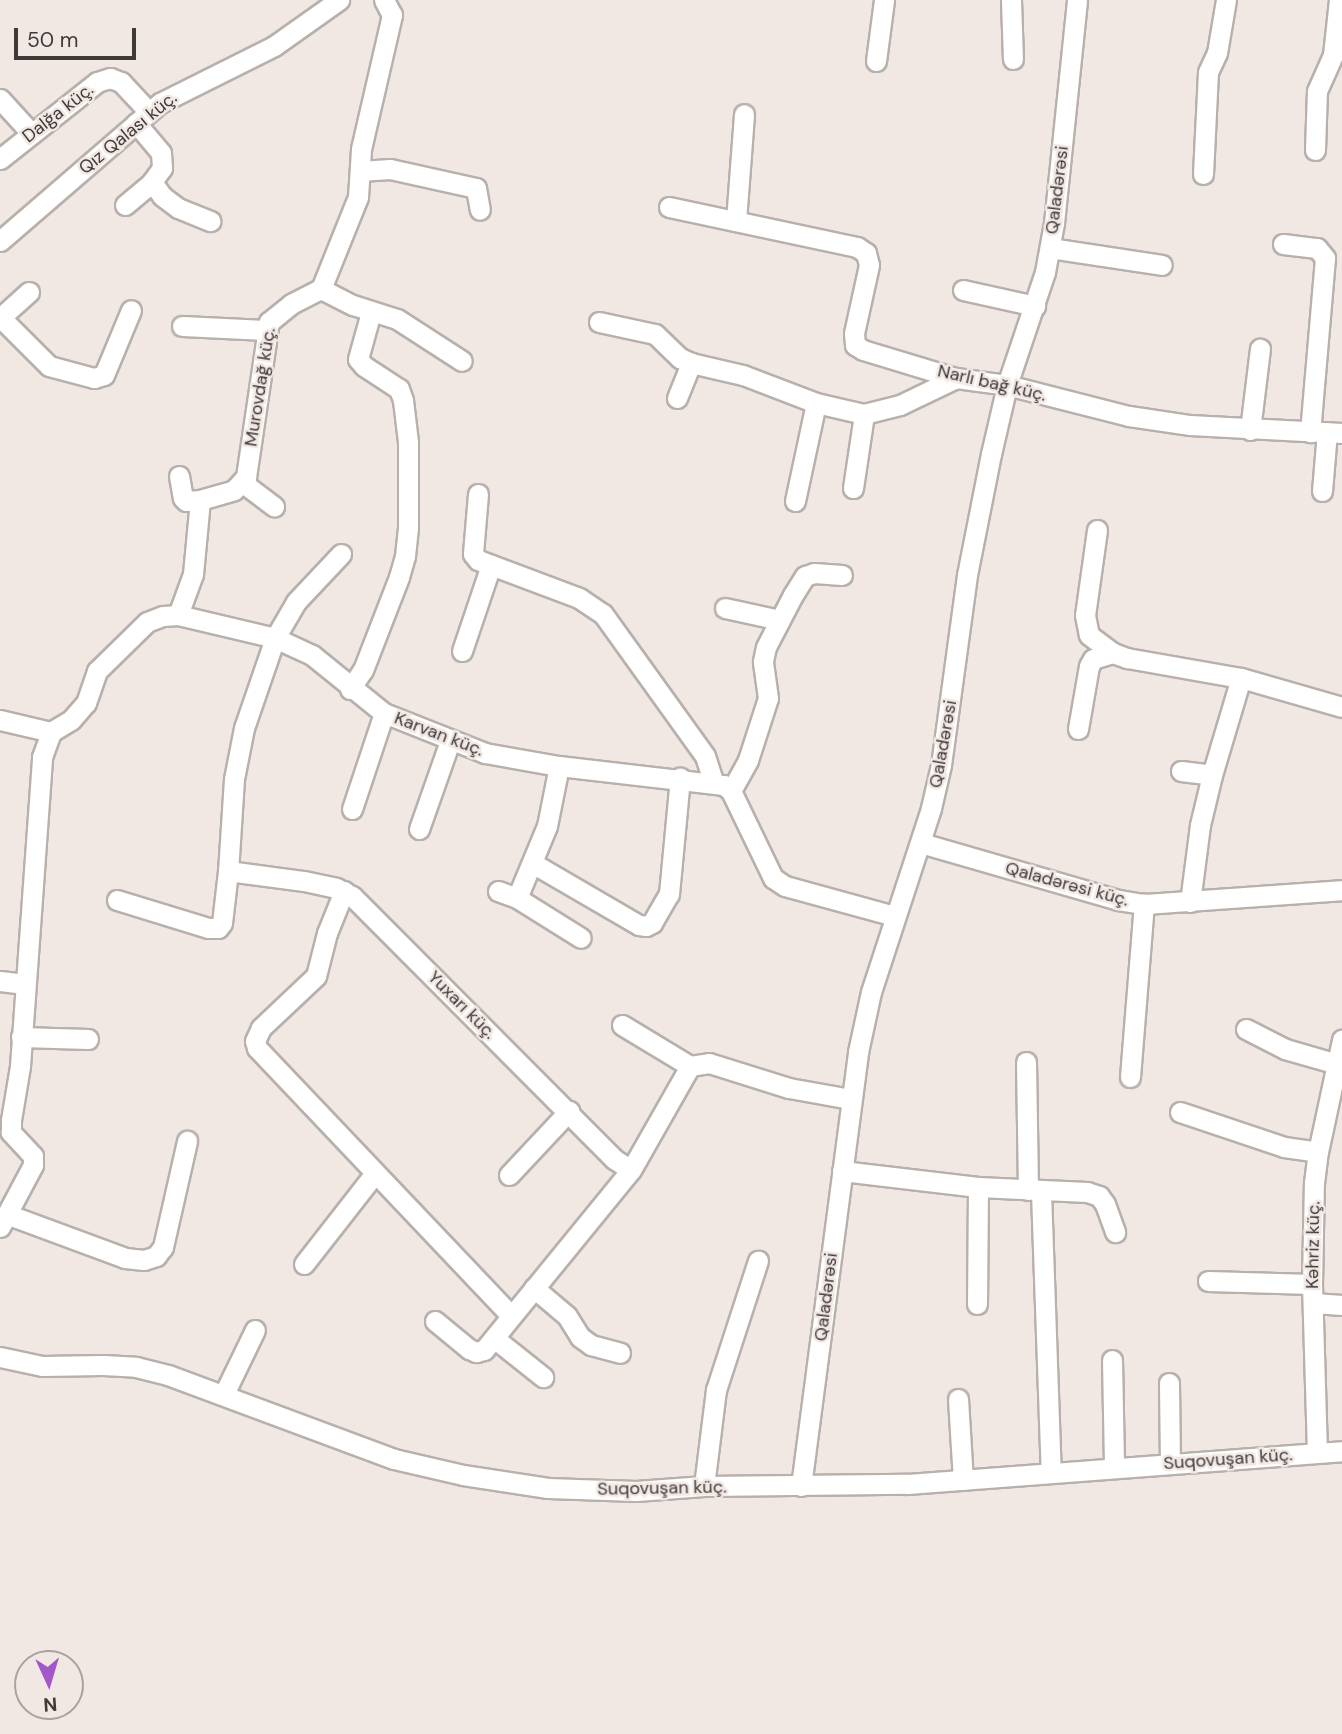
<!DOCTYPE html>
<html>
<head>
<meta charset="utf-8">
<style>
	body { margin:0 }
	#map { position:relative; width:1342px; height:1734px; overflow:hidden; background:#f1e8e4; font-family:"DM Sans",sans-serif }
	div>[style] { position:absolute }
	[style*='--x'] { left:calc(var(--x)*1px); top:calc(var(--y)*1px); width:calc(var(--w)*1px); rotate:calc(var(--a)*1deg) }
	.roads { filter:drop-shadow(2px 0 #b8b0ab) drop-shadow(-2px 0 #b8b0ab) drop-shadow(0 2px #b8b0ab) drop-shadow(0 -2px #b8b0ab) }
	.minor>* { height:19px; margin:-9.5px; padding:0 9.5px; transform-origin:9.5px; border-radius:9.5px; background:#fff }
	span { translate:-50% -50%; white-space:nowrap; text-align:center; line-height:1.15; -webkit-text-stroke:5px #f1e8e4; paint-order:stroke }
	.street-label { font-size:18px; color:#3e3a39 }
	.north { position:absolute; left:14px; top:1650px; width:70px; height:70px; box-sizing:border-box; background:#f1e8e4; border:2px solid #a9a2a0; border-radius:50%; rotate:176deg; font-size:19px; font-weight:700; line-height:28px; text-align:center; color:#3e3a39 }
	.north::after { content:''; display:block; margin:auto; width:24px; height:32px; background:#a358ca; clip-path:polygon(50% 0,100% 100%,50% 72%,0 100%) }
	.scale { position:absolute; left:14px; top:28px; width:122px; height:32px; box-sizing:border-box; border:4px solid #3e3a39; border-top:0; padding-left:9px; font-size:21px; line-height:24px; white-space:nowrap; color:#3e3a39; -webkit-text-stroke:5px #f1e8e4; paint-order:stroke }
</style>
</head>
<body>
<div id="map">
	<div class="roads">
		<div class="minor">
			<div style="--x:1011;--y:0;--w:59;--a:88.1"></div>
			<div style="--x:876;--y:61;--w:62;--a:-82.5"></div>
			<div style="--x:0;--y:99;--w:47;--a:47.6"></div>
			<div style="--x:136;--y:123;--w:39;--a:50"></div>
			<div style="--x:161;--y:153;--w:15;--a:86"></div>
			<div style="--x:162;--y:168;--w:17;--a:126"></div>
			<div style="--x:152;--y:182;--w:17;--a:54"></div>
			<div style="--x:162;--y:196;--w:20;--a:37"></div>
			<div style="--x:178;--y:208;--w:35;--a:22"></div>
			<div style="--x:1315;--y:150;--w:59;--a:-88.1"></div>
			<div style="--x:1317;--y:91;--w:39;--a:-66"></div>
			<div style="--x:1333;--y:55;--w:55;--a:-83.8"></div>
			<div style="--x:0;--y:159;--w:124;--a:-38.4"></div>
			<div style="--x:97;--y:82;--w:14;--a:-17"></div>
			<div style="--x:110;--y:78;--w:12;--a:20"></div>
			<div style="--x:121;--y:82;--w:41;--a:47"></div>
			<div style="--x:360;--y:171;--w:30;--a:-4"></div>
			<div style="--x:390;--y:169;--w:88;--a:12.5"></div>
			<div style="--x:476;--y:188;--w:22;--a:80"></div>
			<div style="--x:1203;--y:174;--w:102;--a:-87.2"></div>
			<div style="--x:1208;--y:72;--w:21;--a:-65"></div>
			<div style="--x:1217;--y:53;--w:54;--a:-80.4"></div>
			<div style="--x:125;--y:205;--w:35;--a:-40"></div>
			<div style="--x:669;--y:207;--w:192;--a:12"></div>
			<div style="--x:857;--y:247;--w:11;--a:34"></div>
			<div style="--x:866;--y:253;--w:12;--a:76"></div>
			<div style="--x:869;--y:265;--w:70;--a:102.4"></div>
			<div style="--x:854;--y:333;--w:12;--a:85"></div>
			<div style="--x:855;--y:345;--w:9;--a:32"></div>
			<div style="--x:863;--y:350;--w:97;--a:16.8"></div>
			<div style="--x:956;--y:378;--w:51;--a:7.8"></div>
			<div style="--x:1007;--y:385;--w:126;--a:14.3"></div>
			<div style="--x:1129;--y:416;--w:62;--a:8.4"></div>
			<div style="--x:1190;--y:425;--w:152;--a:3"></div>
			<div style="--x:736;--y:221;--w:107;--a:-85.7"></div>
			<div style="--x:0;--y:241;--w:211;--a:-40.8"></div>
			<div style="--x:160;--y:103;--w:127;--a:-26.6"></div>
			<div style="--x:274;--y:46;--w:80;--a:-35.3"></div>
			<div style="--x:1283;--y:244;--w:34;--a:7"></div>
			<div style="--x:1317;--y:248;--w:13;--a:51"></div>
			<div style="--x:1325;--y:258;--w:175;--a:94.9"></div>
			<div style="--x:1050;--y:248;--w:113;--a:8.6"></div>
			<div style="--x:321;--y:289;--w:36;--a:27"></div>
			<div style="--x:353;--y:305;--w:46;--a:17.7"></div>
			<div style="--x:397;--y:319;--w:77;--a:32.9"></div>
			<div style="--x:963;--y:290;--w:74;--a:12.5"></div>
			<div style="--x:0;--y:318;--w:39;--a:-42"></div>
			<div style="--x:1;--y:318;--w:68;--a:45"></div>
			<div style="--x:49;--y:366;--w:47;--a:14.9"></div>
			<div style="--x:94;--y:378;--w:10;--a:-17"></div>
			<div style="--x:104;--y:375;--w:70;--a:-67.4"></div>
			<div style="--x:599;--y:322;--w:57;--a:12.1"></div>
			<div style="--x:655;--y:334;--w:35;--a:44"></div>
			<div style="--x:680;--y:358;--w:12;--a:24"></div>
			<div style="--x:691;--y:363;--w:53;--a:13"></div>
			<div style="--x:743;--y:375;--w:78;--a:21"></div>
			<div style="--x:816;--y:403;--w:49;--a:12.9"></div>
			<div style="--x:864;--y:414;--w:37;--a:-14"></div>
			<div style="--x:900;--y:405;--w:62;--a:-25.7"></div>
			<div style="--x:182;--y:326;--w:84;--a:2.7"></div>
			<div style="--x:677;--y:398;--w:38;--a:-68"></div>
			<div style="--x:1250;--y:430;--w:82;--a:-83"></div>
			<div style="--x:179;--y:476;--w:22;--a:80"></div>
			<div style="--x:183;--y:498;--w:4;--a:45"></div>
			<div style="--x:186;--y:501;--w:14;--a:-4"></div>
			<div style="--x:243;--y:483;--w:39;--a:37"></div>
			<div style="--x:853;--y:488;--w:75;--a:-81.5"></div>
			<div style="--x:1322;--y:491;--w:59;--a:-85.2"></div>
			<div style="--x:478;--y:494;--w:60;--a:94.8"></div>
			<div style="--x:473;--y:554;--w:8;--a:50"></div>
			<div style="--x:478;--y:560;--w:108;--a:20.6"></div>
			<div style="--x:579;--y:598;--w:29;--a:34"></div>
			<div style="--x:603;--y:614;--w:175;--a:54.3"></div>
			<div style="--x:705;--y:756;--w:28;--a:72"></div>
			<div style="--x:795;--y:501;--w:100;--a:-77.9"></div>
			<div style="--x:1097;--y:530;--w:86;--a:98"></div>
			<div style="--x:1085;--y:615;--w:20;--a:79"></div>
			<div style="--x:1089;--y:635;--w:30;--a:37"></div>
			<div style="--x:1113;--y:653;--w:15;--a:20"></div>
			<div style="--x:1127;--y:658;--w:116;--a:10"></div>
			<div style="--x:341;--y:554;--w:66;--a:133.2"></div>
			<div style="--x:296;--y:602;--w:42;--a:120.3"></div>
			<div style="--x:275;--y:638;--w:95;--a:109"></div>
			<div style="--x:244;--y:728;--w:52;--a:101.1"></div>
			<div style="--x:234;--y:779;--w:92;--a:93.7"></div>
			<div style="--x:228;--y:871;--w:77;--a:7.5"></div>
			<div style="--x:304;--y:881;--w:33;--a:12"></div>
			<div style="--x:336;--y:888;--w:18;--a:27"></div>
			<div style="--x:352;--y:896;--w:371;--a:45.1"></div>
			<div style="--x:614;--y:1159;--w:20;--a:33"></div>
			<div style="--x:631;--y:1170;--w:120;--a:-60.4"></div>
			<div style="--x:690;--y:1066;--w:19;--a:-9"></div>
			<div style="--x:709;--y:1063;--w:84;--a:17.4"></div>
			<div style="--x:789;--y:1088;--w:63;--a:10.1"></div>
			<div style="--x:725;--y:608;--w:56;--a:12.3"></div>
			<div style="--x:178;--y:615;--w:44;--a:-69.9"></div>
			<div style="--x:193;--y:574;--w:74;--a:-84.6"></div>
			<div style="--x:200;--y:500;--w:35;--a:-16"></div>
			<div style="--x:234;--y:490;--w:18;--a:-47"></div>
			<div style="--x:246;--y:477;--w:157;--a:-81.6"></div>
			<div style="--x:269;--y:322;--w:28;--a:-39"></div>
			<div style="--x:291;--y:304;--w:34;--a:-27"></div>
			<div style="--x:321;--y:289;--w:99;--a:-68.1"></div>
			<div style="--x:358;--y:197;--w:48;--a:-86.4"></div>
			<div style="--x:361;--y:149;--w:138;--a:-77"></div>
			<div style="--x:392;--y:15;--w:17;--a:-118"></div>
			<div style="--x:462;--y:651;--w:91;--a:-71.4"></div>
			<div style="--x:350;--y:689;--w:23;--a:-56"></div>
			<div style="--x:363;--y:670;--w:100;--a:-68.8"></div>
			<div style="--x:399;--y:577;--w:22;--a:-74"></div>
			<div style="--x:405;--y:556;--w:29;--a:-84"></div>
			<div style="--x:408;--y:527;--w:85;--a:-90"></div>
			<div style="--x:408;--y:442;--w:42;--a:-96.8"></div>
			<div style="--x:403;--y:400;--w:12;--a:-110"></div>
			<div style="--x:399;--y:389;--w:42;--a:-146.7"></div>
			<div style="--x:364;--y:366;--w:9;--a:-131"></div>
			<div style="--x:358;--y:359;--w:49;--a:-74.5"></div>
			<div style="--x:0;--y:720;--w:52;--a:13.2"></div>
			<div style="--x:51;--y:732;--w:23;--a:-31"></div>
			<div style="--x:71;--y:720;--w:23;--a:-49"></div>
			<div style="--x:86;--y:703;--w:34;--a:-71"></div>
			<div style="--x:97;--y:671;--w:70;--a:-44.4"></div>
			<div style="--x:147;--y:622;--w:17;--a:-21"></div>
			<div style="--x:163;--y:616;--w:15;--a:-4"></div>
			<div style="--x:178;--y:615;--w:100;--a:13.3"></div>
			<div style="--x:275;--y:638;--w:41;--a:24.7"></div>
			<div style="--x:312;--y:655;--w:92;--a:38.9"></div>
			<div style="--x:384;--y:713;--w:109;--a:21.6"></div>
			<div style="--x:485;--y:753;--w:75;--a:10"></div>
			<div style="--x:559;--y:766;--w:166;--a:6.6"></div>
			<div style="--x:724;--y:785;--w:9;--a:41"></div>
			<div style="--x:731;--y:791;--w:97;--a:64.2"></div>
			<div style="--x:773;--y:878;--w:14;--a:34"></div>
			<div style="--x:785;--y:886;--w:114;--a:15.3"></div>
			<div style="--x:1078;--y:729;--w:64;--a:-80.1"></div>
			<div style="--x:1089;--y:666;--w:8;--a:-60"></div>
			<div style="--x:1093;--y:659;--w:21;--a:-17"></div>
			<div style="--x:1181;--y:771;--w:31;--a:7"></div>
			<div style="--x:731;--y:791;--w:35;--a:-61"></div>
			<div style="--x:748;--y:760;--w:65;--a:-72.1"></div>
			<div style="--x:768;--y:698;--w:37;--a:-98"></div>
			<div style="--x:763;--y:661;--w:14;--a:-78"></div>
			<div style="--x:766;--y:647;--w:59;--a:-62.6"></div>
			<div style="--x:793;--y:595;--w:22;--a:-58"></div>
			<div style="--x:805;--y:576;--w:9;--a:-18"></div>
			<div style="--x:814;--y:573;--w:28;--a:4"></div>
			<div style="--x:352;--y:809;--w:101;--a:-71.6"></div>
			<div style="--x:419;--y:829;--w:93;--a:-70.6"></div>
			<div style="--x:921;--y:843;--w:205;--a:16.1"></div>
			<div style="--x:1118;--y:900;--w:26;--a:9"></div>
			<div style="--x:1144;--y:904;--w:198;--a:-4"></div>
			<div style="--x:534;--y:864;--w:121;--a:30.2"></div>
			<div style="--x:639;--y:925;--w:7;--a:8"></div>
			<div style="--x:646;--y:926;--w:7;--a:-27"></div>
			<div style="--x:652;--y:923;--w:34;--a:-60"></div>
			<div style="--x:669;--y:894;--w:117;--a:-84.6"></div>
			<div style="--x:344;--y:891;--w:45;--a:112"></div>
			<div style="--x:327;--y:933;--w:44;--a:104.3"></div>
			<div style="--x:316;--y:976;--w:76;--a:136.6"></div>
			<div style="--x:261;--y:1028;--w:14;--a:115"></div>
			<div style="--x:255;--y:1041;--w:7;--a:74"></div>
			<div style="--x:257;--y:1048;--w:369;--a:46.5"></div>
			<div style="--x:498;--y:891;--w:20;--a:20"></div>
			<div style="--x:517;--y:898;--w:75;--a:32"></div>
			<div style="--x:517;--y:898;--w:78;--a:-67.4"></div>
			<div style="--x:547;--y:826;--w:61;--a:-78.7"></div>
			<div style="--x:117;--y:900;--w:95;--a:17.1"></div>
			<div style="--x:208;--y:928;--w:10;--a:0"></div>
			<div style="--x:218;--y:928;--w:6;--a:-51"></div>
			<div style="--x:222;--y:923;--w:52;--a:-83.4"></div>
			<div style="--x:1190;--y:902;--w:78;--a:-82.6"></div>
			<div style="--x:1200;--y:825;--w:51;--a:-76.5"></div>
			<div style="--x:1212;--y:775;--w:101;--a:-73.4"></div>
			<div style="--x:1241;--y:678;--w:105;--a:16"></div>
			<div style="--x:0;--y:981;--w:25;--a:7"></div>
			<div style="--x:622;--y:1025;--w:79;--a:31.1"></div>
			<div style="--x:1246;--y:1029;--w:44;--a:27.1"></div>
			<div style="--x:1285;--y:1049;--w:54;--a:16.1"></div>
			<div style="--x:21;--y:1037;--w:67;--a:1.7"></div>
			<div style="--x:1026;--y:1062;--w:128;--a:89.1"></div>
			<div style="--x:1130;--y:1077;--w:174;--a:-85.4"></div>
			<div style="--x:1180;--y:1112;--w:110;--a:18.6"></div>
			<div style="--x:1284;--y:1147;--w:34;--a:8"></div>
			<div style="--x:842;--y:1171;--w:137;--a:6.7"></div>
			<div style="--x:978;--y:1187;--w:109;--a:2.6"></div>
			<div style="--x:1087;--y:1192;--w:13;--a:18"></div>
			<div style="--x:1099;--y:1196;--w:10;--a:53"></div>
			<div style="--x:1105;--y:1204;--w:30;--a:70"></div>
			<div style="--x:509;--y:1175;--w:88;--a:-46.8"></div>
			<div style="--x:1041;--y:1192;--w:281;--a:88"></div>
			<div style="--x:9;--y:1215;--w:124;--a:20.3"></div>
			<div style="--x:125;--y:1258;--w:19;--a:6"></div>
			<div style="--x:144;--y:1260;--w:13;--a:-18"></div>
			<div style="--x:156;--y:1256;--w:11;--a:-52"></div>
			<div style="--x:163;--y:1247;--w:109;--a:-77.2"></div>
			<div style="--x:0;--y:1227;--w:70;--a:-62"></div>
			<div style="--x:33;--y:1165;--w:9;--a:-90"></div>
			<div style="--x:33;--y:1156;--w:33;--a:-133"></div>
			<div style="--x:11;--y:1132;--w:12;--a:-90"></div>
			<div style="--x:11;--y:1120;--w:55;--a:-80.5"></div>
			<div style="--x:20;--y:1066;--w:310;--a:-85.9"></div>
			<div style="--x:42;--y:757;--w:27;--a:-70"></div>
			<div style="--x:304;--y:1264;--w:115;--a:-52"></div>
			<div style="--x:1208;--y:1281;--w:104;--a:1.7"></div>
			<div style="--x:534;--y:1288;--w:43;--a:40.3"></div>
			<div style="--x:567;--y:1316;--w:25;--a:58"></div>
			<div style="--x:580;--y:1337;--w:14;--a:36"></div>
			<div style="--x:591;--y:1345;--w:30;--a:15"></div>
			<div style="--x:1313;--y:1303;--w:29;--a:4"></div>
			<div style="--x:977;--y:1304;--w:117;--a:-89.5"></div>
			<div style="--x:435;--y:1321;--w:44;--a:39.5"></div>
			<div style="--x:469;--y:1349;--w:8;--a:23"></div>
			<div style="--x:476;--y:1352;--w:8;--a:-14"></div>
			<div style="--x:484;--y:1350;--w:232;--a:-50.8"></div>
			<div style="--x:494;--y:1338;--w:63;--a:38.5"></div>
			<div style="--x:0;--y:1357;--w:43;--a:12.1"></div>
			<div style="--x:42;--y:1366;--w:61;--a:-0.9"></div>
			<div style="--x:103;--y:1365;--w:33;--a:3"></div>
			<div style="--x:136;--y:1367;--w:33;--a:14"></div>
			<div style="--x:168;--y:1375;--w:241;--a:20.4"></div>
			<div style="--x:394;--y:1459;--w:71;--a:13.1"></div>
			<div style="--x:463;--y:1475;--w:86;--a:8.7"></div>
			<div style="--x:548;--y:1488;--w:88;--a:2"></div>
			<div style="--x:636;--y:1491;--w:68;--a:-4.2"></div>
			<div style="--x:704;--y:1486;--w:203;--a:-0.6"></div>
			<div style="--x:907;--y:1484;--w:436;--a:-4.3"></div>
			<div style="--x:1112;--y:1360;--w:108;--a:88.9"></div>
			<div style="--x:1169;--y:1383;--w:81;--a:89.3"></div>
			<div style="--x:224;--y:1394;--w:71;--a:-64.2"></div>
			<div style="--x:958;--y:1399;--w:81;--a:86.5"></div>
			<div style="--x:1317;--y:1453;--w:169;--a:-91.7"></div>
			<div style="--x:1312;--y:1284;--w:101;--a:-88.9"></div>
			<div style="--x:1314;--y:1183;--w:31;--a:-83"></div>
			<div style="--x:1318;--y:1152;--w:115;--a:-77.9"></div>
			<div style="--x:704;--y:1486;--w:97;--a:-82.9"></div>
			<div style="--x:716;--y:1390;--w:136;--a:-72"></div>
			<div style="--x:801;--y:1486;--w:438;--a:-82.5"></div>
			<div style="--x:858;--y:1052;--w:61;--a:-77.8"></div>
			<div style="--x:871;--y:992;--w:194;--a:-71.9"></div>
			<div style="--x:931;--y:808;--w:44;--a:-76.9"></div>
			<div style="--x:941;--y:765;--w:192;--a:-82.2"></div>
			<div style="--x:967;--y:575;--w:123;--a:-78.8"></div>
			<div style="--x:991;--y:454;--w:71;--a:-76.9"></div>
			<div style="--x:1007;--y:385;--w:119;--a:-71.4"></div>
			<div style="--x:1045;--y:272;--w:50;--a:-79.6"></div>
			<div style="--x:1054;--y:223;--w:224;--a:-84.1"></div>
		</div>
	</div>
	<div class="street-label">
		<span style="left:58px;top:113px;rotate:-38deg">Dalğa küç.</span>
		<span style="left:128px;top:133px;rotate:-39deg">Qız Qalası küç.</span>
		<span style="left:1057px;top:190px;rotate:-83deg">Qaladərəsi</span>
		<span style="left:992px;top:383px;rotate:13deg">Narlı bağ küç.</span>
		<span style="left:260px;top:387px;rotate:-81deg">Murovdağ küç.</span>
		<span style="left:439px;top:734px;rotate:21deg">Karvan küç.</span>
		<span style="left:943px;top:744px;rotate:-80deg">Qaladərəsi</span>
		<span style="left:1067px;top:884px;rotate:15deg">Qaladərəsi küç.</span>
		<span style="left:462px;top:1005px;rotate:45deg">Yuxarı küç.</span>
		<span style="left:1313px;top:1245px;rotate:-89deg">Kəhriz küç.</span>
		<span style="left:826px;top:1297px;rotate:-83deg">Qaladərəsi</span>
		<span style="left:1228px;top:1459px;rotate:-4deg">Suqovuşan küç.</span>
		<span style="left:662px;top:1488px;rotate:-1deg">Suqovuşan küç.</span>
	</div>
	<div class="north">N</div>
	<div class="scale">50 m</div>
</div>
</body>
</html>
